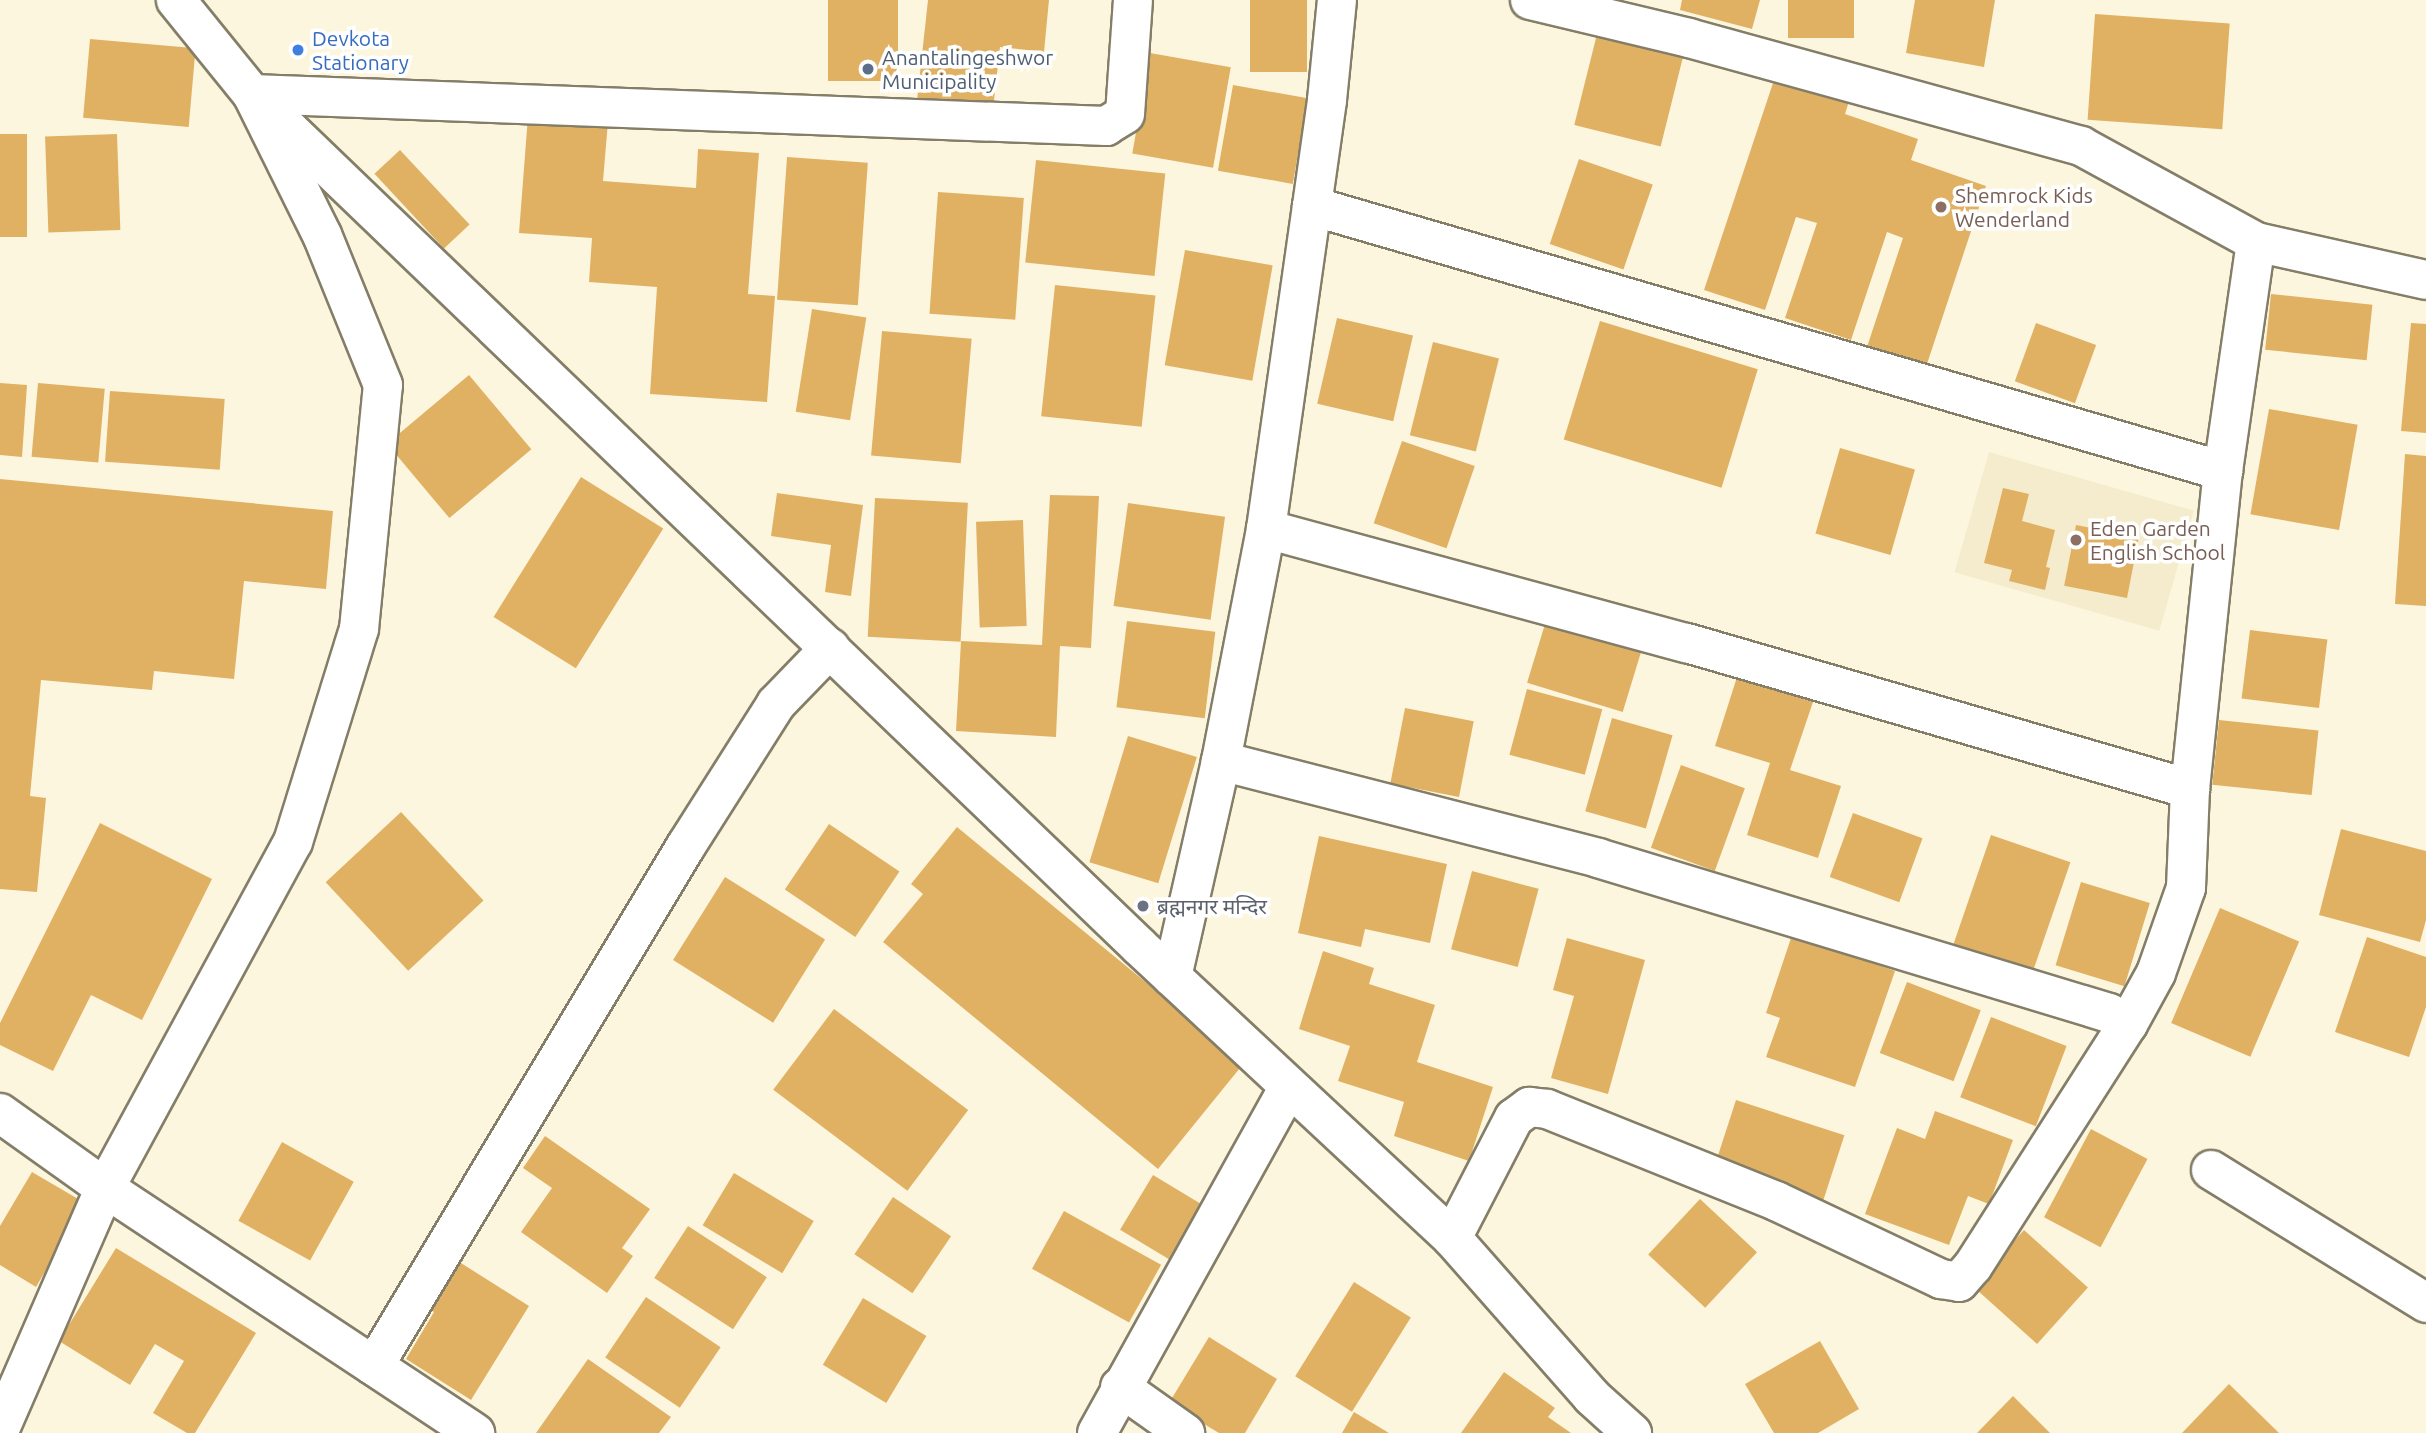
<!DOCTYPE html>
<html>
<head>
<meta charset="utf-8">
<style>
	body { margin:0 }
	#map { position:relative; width:2426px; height:1433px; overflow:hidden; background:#fdf6de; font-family:Ubuntu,"Noto Sans Devanagari",sans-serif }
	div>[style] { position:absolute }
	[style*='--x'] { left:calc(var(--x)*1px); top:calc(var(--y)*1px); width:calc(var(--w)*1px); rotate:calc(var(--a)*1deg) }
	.built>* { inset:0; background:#f4eccc; transform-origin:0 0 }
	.building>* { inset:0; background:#e1b163; transform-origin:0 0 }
	.roads { filter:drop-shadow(2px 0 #847e68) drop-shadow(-2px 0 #847e68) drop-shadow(0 2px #847e68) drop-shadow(0 -2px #847e68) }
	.minor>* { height:38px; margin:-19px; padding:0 19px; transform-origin:19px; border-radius:19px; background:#fff }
	.dots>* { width:19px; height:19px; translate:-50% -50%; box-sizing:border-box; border:4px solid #fff; border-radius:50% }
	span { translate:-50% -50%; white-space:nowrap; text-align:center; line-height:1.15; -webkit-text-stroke:7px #fff; paint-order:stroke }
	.shop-label { font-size:21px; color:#366cbe }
	.left { translate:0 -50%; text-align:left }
	.service-label { font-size:21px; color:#4e5e75 }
	.education-label { font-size:21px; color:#785e54 }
	.worship-label { font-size:21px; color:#5b616d }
</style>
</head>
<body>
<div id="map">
	<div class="built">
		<div style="left:1989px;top:452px;width:213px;height:125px;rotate:16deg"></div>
	</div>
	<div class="building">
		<div style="left:828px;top:0;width:70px;height:81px"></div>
		<div style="clip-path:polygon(928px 0,1049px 0,1044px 52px,1000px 47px,993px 109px,917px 100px)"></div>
		<div style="left:1250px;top:0;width:57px;height:72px"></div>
		<div style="clip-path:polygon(1682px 0,1760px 0,1752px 29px,1680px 10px)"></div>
		<div style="left:1788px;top:0;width:66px;height:38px"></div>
		<div style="clip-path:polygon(1915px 0,1995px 0,1984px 67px,1906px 53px)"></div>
		<div style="left:2095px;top:14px;width:135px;height:106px;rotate:4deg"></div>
		<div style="left:1598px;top:30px;width:89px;height:98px;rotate:14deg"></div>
		<div style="left:90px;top:39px;width:106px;height:79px;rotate:5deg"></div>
		<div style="left:1150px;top:53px;width:82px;height:102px;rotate:10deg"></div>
		<div style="clip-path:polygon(1776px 74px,1850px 98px,1845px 114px,1918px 139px,1911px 160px,1986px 186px,1924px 373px,1865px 353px,1903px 238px,1887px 232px,1851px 340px,1785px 318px,1817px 223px,1796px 217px,1765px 310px,1704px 290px)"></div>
		<div style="left:1233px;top:85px;width:76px;height:87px;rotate:10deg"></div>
		<div style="clip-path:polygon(528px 116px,608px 122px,603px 181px,696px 188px,698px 149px,759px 153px,748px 294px,775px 296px,767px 402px,650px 394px,657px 287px,589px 282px,592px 238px,519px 233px)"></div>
		<div style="left:0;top:134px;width:27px;height:103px"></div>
		<div style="left:117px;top:134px;width:96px;height:72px;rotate:88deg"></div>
		<div style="left:400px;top:150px;width:102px;height:35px;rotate:47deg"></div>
		<div style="left:787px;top:157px;width:81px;height:143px;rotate:4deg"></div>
		<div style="left:1579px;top:159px;width:78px;height:90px;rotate:19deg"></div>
		<div style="left:1036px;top:160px;width:130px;height:103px;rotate:6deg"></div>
		<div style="left:938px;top:192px;width:86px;height:122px;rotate:4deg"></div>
		<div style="left:1185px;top:250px;width:89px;height:117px;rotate:10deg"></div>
		<div style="left:1055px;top:285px;width:101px;height:132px;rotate:6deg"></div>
		<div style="left:2271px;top:294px;width:102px;height:56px;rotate:6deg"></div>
		<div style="left:812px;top:309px;width:55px;height:104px;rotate:9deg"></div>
		<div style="left:1337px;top:318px;width:78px;height:88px;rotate:13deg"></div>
		<div style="left:1600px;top:321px;width:165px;height:124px;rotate:17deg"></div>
		<div style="left:2036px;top:323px;width:64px;height:62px;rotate:20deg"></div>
		<div style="clip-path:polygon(2411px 323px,2426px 324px,2426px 433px,2401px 431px)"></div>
		<div style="left:882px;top:331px;width:90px;height:125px;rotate:5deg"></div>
		<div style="left:1433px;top:342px;width:68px;height:96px;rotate:14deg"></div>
		<div style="left:469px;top:375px;width:97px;height:107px;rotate:50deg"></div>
		<div style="clip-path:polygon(0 383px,27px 385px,22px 457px,0 455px)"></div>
		<div style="left:38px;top:383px;width:67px;height:74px;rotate:5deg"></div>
		<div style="left:110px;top:391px;width:115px;height:71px;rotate:4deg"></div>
		<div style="left:2269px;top:409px;width:90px;height:107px;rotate:10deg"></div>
		<div style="left:1402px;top:441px;width:77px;height:87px;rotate:19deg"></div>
		<div style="left:1840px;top:448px;width:78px;height:89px;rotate:16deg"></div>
		<div style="clip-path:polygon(2405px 454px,2426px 456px,2426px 606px,2395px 604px)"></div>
		<div style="left:581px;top:477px;width:97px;height:165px;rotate:32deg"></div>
		<div style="clip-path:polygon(0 479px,333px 511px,326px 589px,244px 581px,234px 679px,154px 671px,152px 690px,41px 680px,30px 796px,46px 798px,37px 892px,0 889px)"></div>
		<div style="clip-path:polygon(2003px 488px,2029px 494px,2022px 521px,2055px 530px,2046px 567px,2050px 568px,2045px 590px,2009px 581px,2012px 570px,1984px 563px)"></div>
		<div style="clip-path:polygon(777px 493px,863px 505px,851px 596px,825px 592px,831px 545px,771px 536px)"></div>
		<div style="clip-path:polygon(1050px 495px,1099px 496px,1091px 648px,1060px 646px,1056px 737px,956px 731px,961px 641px,1042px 645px)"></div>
		<div style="left:875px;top:498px;width:93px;height:139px;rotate:3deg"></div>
		<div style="left:1128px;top:503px;width:98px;height:104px;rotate:8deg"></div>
		<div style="left:1023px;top:520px;width:106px;height:47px;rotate:88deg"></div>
		<div style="left:2076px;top:525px;width:64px;height:62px;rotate:11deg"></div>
		<div style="left:1549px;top:611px;width:100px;height:75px;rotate:17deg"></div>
		<div style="left:1127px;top:621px;width:89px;height:87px;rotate:7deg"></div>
		<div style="left:2250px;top:630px;width:78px;height:69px;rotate:7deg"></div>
		<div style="clip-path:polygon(1737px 677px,1813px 702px,1790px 770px,1841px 786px,1818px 858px,1747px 835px,1770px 763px,1715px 746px)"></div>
		<div style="left:1527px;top:689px;width:78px;height:68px;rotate:15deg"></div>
		<div style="left:1405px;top:708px;width:70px;height:77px;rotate:11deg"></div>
		<div style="left:1612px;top:718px;width:63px;height:97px;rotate:16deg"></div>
		<div style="left:2219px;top:720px;width:100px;height:65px;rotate:6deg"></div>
		<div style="left:1128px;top:736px;width:72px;height:132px;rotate:17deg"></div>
		<div style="left:1681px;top:765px;width:68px;height:88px;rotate:20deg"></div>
		<div style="left:401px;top:812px;width:121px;height:103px;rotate:47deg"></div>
		<div style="left:1853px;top:813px;width:74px;height:68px;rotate:20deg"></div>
		<div style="clip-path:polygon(100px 823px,212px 879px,142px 1020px,91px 995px,53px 1071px,0 1045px,0 1023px)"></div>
		<div style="left:829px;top:824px;width:85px;height:79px;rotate:34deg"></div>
		<div style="clip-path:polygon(957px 827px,1244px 1063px,1158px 1169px,883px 942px,923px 894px,911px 884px)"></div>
		<div style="clip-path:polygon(2341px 829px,2426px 851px,2426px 920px,2420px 942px,2319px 915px)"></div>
		<div style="left:1991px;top:835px;width:84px;height:117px;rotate:19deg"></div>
		<div style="clip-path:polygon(1319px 836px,1447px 864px,1430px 943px,1365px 929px,1361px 947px,1298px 933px)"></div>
		<div style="left:1472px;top:871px;width:69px;height:81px;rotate:15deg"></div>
		<div style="left:725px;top:877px;width:118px;height:98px;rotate:32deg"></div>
		<div style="left:2081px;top:882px;width:72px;height:87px;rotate:17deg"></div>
		<div style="left:2220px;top:908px;width:86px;height:125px;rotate:23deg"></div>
		<div style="clip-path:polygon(1792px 935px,1895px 971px,1855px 1087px,1766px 1057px,1780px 1018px,1766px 1013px)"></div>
		<div style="clip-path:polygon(2367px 937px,2426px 957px,2426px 1007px,2409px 1057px,2335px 1032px)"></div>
		<div style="clip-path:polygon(1567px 938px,1645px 960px,1608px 1094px,1551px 1078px,1574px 996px,1553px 990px)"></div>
		<div style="clip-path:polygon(1323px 951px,1374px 968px,1369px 984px,1435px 1005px,1417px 1062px,1493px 1087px,1469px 1161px,1394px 1136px,1404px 1102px,1338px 1081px,1350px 1046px,1299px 1029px)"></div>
		<div style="left:1907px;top:982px;width:79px;height:76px;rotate:21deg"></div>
		<div style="left:834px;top:1009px;width:168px;height:101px;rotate:37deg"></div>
		<div style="left:1991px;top:1017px;width:81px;height:86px;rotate:21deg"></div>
		<div style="left:1736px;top:1100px;width:114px;height:68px;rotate:18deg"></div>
		<div style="clip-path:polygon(1935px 1111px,2013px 1140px,1989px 1204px,1968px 1196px,1949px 1245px,1865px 1214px,1897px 1128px,1925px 1139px)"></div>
		<div style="left:2091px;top:1129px;width:64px;height:100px;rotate:28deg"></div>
		<div style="clip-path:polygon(545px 1136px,650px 1209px,622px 1248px,633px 1256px,607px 1293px,521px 1232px,552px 1188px,523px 1168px)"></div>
		<div style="left:282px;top:1142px;width:82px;height:90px;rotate:29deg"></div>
		<div style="clip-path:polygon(32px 1172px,85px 1203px,36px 1287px,0 1265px,0 1226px)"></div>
		<div style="left:734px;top:1173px;width:93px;height:61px;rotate:31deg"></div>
		<div style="left:1153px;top:1175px;width:60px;height:64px;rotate:31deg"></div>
		<div style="left:893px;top:1197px;width:70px;height:69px;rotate:34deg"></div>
		<div style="left:1700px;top:1199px;width:78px;height:76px;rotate:43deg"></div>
		<div style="left:1064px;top:1211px;width:111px;height:66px;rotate:29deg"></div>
		<div style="left:688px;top:1226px;width:94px;height:62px;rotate:33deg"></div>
		<div style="left:2024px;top:1230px;width:86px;height:76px;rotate:42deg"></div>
		<div style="clip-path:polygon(116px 1248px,256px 1333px,195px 1433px,187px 1433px,153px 1413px,184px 1361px,155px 1344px,130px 1385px,59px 1341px)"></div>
		<div style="clip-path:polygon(453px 1258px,529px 1306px,471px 1400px,406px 1359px,434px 1312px,423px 1305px)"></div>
		<div style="left:1354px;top:1282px;width:67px;height:111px;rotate:32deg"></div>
		<div style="left:646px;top:1297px;width:90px;height:73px;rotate:34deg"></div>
		<div style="left:863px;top:1298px;width:74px;height:78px;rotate:31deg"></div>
		<div style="clip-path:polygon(1209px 1337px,1277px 1379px,1245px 1433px,1219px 1433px,1169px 1403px)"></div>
		<div style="clip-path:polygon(1820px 1341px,1859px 1409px,1818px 1433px,1774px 1433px,1745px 1384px)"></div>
		<div style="clip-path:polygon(588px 1359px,671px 1417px,659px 1433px,536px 1433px)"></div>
		<div style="clip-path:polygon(1504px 1372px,1555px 1408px,1548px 1417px,1571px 1433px,1461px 1433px)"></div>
		<div style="clip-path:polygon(2229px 1384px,2279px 1433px,2182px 1433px)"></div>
		<div style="clip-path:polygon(2013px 1396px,2050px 1433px,1977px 1433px)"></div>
		<div style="clip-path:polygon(1354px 1412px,1389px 1433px,1342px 1433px)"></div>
	</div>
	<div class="roads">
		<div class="minor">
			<div style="--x:1530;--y:0;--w:163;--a:13.4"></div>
			<div style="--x:1689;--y:38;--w:407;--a:15.4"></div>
			<div style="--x:2081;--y:146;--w:200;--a:28.7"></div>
			<div style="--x:2256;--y:242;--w:174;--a:12.6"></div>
			<div style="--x:252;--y:94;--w:1231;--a:43.85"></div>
			<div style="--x:1140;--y:947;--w:427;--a:43"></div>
			<div style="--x:1452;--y:1238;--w:212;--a:48.6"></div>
			<div style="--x:1592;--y:1397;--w:54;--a:42"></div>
			<div style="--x:252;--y:94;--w:855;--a:2.15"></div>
			<div style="--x:1106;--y:126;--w:22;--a:-32"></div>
			<div style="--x:1125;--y:114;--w:114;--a:-86"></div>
			<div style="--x:1312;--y:206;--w:949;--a:16.22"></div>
			<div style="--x:1266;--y:529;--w:436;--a:15.2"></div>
			<div style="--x:1687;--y:643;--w:524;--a:16.19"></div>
			<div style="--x:1221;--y:761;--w:389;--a:14.4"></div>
			<div style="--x:1598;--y:858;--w:534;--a:16.87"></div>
			<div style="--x:2109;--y:1013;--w:22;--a:30"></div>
			<div style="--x:1172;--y:977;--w:221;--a:-77.2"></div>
			<div style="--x:1221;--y:761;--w:236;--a:-79"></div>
			<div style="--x:1266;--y:529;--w:433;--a:-81.9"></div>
			<div style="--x:1327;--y:100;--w:100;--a:-84.3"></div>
			<div style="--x:0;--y:1113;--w:129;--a:35.5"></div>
			<div style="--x:105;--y:1188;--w:444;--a:33.5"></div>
			<div style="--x:2211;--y:1170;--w:253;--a:31.7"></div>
			<div style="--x:1452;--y:1238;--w:135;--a:-62.7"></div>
			<div style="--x:1514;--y:1118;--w:19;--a:-36"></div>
			<div style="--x:1529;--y:1107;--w:18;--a:6"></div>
			<div style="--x:1547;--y:1109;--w:247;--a:21.9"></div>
			<div style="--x:1776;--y:1201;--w:183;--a:25.3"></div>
			<div style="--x:1941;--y:1279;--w:18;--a:9"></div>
			<div style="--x:1959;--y:1282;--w:21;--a:-49"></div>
			<div style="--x:1973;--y:1266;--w:287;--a:-57.4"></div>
			<div style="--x:2128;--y:1024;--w:58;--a:-61.2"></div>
			<div style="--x:2156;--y:973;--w:90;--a:-70.6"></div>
			<div style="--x:2186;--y:888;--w:99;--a:-87.7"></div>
			<div style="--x:2190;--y:789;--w:320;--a:-84.1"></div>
			<div style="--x:2223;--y:471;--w:231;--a:-81.8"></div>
			<div style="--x:374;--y:1366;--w:606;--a:-59.04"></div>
			<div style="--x:686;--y:846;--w:168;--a:-57.6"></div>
			<div style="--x:776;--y:704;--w:78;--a:-46"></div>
			<div style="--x:1120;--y:1387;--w:80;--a:35.3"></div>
			<div style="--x:0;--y:1429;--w:263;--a:-66.5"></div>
			<div style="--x:105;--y:1188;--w:394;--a:-61.5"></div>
			<div style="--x:293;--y:842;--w:223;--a:-72.8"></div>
			<div style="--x:359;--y:629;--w:245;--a:-84.4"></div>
			<div style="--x:383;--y:385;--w:162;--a:-112.1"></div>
			<div style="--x:322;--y:235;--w:157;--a:-116.4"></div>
			<div style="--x:252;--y:94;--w:121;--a:-129"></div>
			<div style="--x:1097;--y:1433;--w:394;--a:-61"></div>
		</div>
	</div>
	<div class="dots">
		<div style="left:298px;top:50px;background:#3f7fe0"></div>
		<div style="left:868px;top:69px;background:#5c6f8a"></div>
		<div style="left:1941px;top:207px;background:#8d6e63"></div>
		<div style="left:2076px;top:540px;background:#8d6e63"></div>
		<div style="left:1143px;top:906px;background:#6b7280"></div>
	</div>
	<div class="shop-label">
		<span class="left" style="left:312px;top:50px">Devkota<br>Stationary</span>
	</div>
	<div class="service-label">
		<span class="left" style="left:882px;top:69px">Anantalingeshwor<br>Municipality</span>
	</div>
	<div class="education-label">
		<span class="left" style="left:1955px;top:207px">Shemrock Kids<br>Wenderland</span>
		<span class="left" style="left:2090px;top:540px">Eden Garden<br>English School</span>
	</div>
	<div class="worship-label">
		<span class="left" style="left:1157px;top:906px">ब्रह्मनगर मन्दिर</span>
	</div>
</div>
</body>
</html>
